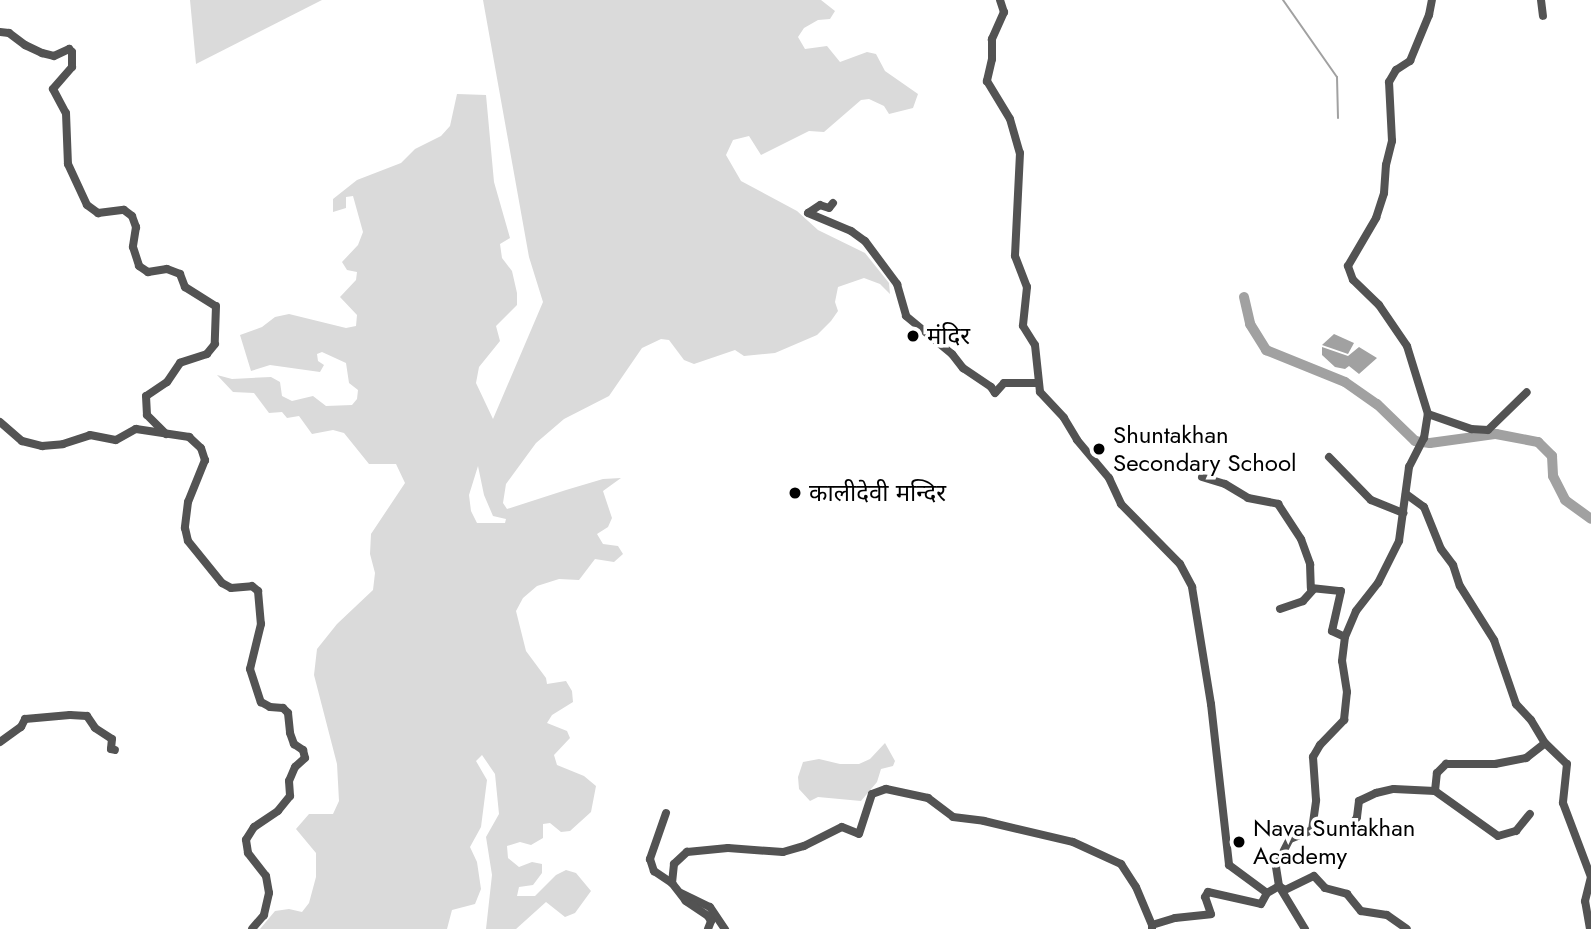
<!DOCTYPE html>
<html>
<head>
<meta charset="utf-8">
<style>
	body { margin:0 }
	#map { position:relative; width:1591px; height:929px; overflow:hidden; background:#fff; font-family:Jost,"Noto Sans Devanagari",sans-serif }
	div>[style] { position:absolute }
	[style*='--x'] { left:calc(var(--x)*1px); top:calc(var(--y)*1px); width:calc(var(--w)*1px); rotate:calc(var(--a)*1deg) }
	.green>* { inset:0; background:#dadada }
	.water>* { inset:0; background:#a1a1a1 }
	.stream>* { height:2px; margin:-1px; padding:0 1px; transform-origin:1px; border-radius:1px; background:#a1a1a1 }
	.river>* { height:10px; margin:-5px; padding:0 5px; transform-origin:5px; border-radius:5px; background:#a1a1a1 }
	.minor>* { height:8px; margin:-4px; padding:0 4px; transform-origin:4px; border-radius:4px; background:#535353 }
	.dots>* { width:19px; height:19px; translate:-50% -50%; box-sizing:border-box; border:4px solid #fff; border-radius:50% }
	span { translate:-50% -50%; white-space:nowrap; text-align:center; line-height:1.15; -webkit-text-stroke:7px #fff; paint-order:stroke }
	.poi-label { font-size:24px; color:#000 }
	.left { translate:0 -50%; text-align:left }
</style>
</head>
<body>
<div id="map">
	<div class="green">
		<div style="clip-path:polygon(190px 0,322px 0,196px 64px)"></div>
		<div style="clip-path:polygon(evenodd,483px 0,821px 0,835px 11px,830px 19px,818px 20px,804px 28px,798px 37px,805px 49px,827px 46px,840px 62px,867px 52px,876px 54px,885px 71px,918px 94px,913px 108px,889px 114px,884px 106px,869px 99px,861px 100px,824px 132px,809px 131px,761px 155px,749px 136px,733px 140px,726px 155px,741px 181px,797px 211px,818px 230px,865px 253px,889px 283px,890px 294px,880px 284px,864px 278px,838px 287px,835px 302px,838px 311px,831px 321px,817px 335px,775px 353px,744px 356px,735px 350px,694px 364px,684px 360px,669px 340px,661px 339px,642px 348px,609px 396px,564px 419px,536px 443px,506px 484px,503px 503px,507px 509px,566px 490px,603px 479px,621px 478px,603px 491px,612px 518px,608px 527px,597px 534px,603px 544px,618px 546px,623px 554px,614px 562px,595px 559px,579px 580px,559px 579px,537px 586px,523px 598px,516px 611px,526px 651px,546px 678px,547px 684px,566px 681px,572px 691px,573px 702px,552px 715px,547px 723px,567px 731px,570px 738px,554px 755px,557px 765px,584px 776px,596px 786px,591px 812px,570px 831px,561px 832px,550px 823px,543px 824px,543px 838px,531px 845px,520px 842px,507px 846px,508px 858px,519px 867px,532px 862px,542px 864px,542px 873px,533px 885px,519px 887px,517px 896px,535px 896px,556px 875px,566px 870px,576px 873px,591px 891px,575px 913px,565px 917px,546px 902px,516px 929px,486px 929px,492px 875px,486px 837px,499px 814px,495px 774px,482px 755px,476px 761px,487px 780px,481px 827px,470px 847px,477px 862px,481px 889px,475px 904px,452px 910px,447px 929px,260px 929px,275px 911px,289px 909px,302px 912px,309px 903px,316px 877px,316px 853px,296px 829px,309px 814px,333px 814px,339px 801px,337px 764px,314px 675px,317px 649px,337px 624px,373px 590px,375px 573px,370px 554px,371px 534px,405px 483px,396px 464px,369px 464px,344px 433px,333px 430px,312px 434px,299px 416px,287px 418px,282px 412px,269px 413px,254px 393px,233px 392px,217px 375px,232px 379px,271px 377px,280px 382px,282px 396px,292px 401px,313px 396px,326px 406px,352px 405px,357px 399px,358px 390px,349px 383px,346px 363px,322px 352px,317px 354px,318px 361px,324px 365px,320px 372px,270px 365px,251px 371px,240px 335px,262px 327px,275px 317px,289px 314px,346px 328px,356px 326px,357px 315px,340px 297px,356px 280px,357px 272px,347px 270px,342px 262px,358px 245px,363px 232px,353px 196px,346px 197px,346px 208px,333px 212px,333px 199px,357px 180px,401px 163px,415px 149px,441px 136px,450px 126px,457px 94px,486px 95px,494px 182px,510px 238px,500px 244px,502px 258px,512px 271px,517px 293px,517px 305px,496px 326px,500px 341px,479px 367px,476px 383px,493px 419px,543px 302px,529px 257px,483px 0,478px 466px,484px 495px,493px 516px,506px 519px,505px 523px,477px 523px,471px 511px,469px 495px,478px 466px)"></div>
		<div style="clip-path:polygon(885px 743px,895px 761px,893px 766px,881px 769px,877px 782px,861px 801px,818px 797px,810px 801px,799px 789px,798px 777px,803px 762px,819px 759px,840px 764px,859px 764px,870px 759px)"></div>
	</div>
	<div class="water">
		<div style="clip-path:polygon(1334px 334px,1354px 343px,1348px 354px,1322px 345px)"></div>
		<div style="clip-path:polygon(1322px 347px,1348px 356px,1359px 347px,1377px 358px,1359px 374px,1349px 366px,1345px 369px,1335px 367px,1322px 355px)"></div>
	</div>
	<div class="stream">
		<div style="--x:1283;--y:0;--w:94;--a:55"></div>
		<div style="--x:1337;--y:77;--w:41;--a:88.6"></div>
	</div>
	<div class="river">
		<div style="--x:1244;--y:297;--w:28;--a:77"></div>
		<div style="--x:1250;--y:324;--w:31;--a:58"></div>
		<div style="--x:1266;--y:350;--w:85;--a:22.1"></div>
		<div style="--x:1345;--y:382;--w:39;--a:35"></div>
		<div style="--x:1377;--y:404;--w:53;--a:44.2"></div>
		<div style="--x:1415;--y:441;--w:15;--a:8"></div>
		<div style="--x:1430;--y:443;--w:67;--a:-7.8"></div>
		<div style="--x:1496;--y:434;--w:43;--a:10.8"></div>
		<div style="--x:1538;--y:442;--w:20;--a:45"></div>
		<div style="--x:1552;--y:456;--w:20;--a:87"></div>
		<div style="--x:1553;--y:476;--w:27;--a:63"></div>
		<div style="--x:1565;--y:500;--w:32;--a:36"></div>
	</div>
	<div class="minor">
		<div style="--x:1000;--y:0;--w:13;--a:72"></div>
		<div style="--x:1004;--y:12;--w:30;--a:114"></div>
		<div style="--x:992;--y:39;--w:20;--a:90"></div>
		<div style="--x:992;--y:59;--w:23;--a:103"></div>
		<div style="--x:987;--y:81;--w:44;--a:58.8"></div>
		<div style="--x:1010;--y:119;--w:35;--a:74"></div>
		<div style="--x:1020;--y:153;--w:103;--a:92.8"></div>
		<div style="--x:1015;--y:256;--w:33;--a:69"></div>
		<div style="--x:1027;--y:287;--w:39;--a:96"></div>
		<div style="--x:1023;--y:326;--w:22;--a:58"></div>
		<div style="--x:1035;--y:345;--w:47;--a:83.9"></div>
		<div style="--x:1040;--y:392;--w:35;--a:47"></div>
		<div style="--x:1064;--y:418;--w:26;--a:59"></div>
		<div style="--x:1077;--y:440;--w:50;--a:49.9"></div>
		<div style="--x:1109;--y:478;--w:29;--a:65"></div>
		<div style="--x:1121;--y:504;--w:84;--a:45.5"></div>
		<div style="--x:1180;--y:564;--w:26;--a:62"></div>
		<div style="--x:1192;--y:587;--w:119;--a:80.8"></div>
		<div style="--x:1211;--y:704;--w:162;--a:83.6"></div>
		<div style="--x:1229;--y:865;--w:47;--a:36.4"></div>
		<div style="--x:1541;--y:0;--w:16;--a:83"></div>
		<div style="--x:0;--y:32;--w:9;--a:6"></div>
		<div style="--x:9;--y:33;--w:20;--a:37"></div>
		<div style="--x:25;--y:45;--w:19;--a:25"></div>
		<div style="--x:42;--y:53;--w:12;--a:14"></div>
		<div style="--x:54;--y:56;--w:17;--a:-25"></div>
		<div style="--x:69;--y:49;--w:4;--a:45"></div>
		<div style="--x:72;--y:52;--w:15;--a:90"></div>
		<div style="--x:72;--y:67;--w:29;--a:131"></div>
		<div style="--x:53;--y:89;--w:27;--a:62"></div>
		<div style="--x:66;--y:113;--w:51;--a:87.8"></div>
		<div style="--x:68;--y:164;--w:45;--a:65.1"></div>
		<div style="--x:87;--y:205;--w:14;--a:36"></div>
		<div style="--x:98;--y:213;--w:26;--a:-7"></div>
		<div style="--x:124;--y:210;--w:10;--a:37"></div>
		<div style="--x:132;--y:216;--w:12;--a:70"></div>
		<div style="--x:136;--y:227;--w:20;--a:99"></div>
		<div style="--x:133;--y:247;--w:20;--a:72"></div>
		<div style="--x:139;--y:266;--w:11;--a:34"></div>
		<div style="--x:148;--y:272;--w:19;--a:-9"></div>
		<div style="--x:167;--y:269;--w:14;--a:21"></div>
		<div style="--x:180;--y:274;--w:14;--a:69"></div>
		<div style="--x:185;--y:287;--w:36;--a:32"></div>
		<div style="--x:216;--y:306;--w:38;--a:92"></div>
		<div style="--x:215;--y:344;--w:13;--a:129"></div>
		<div style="--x:207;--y:354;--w:28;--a:162"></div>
		<div style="--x:180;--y:363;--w:23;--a:124"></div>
		<div style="--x:167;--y:382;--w:25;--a:146"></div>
		<div style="--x:146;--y:396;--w:19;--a:87"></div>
		<div style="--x:147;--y:415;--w:27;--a:45"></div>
		<div style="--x:833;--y:203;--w:6;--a:129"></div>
		<div style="--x:829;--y:208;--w:9;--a:-162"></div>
		<div style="--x:820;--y:205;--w:14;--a:146"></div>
		<div style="--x:808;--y:213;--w:47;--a:22.7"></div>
		<div style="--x:851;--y:231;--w:17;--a:36"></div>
		<div style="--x:865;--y:241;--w:54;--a:53.3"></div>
		<div style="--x:897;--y:284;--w:33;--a:74"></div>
		<div style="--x:906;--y:316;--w:60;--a:39.6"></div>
		<div style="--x:952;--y:354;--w:18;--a:52"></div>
		<div style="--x:963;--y:368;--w:34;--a:34"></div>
		<div style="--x:991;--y:387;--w:7;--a:56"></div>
		<div style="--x:995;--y:393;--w:13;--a:-48"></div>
		<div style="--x:1004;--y:383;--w:33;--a:0"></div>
		<div style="--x:1428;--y:414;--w:46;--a:19.2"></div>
		<div style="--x:1471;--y:429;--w:17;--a:3"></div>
		<div style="--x:1488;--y:430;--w:54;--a:-44.3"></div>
		<div style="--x:0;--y:422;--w:29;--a:41"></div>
		<div style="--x:22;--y:441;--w:21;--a:14"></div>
		<div style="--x:42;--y:446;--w:21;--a:-5"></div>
		<div style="--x:63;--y:444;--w:28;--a:-18"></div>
		<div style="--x:90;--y:435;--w:26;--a:11"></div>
		<div style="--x:116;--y:440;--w:23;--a:-29"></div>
		<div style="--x:136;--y:429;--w:54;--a:8.6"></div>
		<div style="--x:189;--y:437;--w:16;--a:43"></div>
		<div style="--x:201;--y:448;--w:13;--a:72"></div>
		<div style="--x:205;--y:460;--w:45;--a:112"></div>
		<div style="--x:188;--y:502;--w:26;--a:97"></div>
		<div style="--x:185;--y:528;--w:13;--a:77"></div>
		<div style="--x:188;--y:541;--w:54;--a:51"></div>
		<div style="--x:222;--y:583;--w:10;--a:29"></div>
		<div style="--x:231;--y:588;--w:21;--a:-5"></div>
		<div style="--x:252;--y:586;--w:8;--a:40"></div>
		<div style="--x:258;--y:591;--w:33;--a:85"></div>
		<div style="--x:261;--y:624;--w:46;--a:103.7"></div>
		<div style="--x:250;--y:669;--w:35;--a:72"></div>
		<div style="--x:261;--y:702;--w:10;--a:29"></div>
		<div style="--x:270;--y:707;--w:13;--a:4"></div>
		<div style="--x:283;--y:708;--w:7;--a:45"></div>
		<div style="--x:288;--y:713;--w:20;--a:84"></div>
		<div style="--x:290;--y:733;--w:12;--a:70"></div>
		<div style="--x:294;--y:744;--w:11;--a:34"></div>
		<div style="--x:303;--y:750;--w:8;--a:76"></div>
		<div style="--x:305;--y:758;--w:13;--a:138"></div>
		<div style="--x:295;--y:767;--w:15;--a:113"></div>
		<div style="--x:289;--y:781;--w:15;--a:86"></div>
		<div style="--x:290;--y:796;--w:19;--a:129"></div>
		<div style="--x:278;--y:811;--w:29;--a:146"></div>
		<div style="--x:254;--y:827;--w:15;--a:122"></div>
		<div style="--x:246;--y:840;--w:13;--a:81"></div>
		<div style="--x:248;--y:853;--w:29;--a:52"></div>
		<div style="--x:266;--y:876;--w:17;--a:80"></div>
		<div style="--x:269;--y:893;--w:23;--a:103"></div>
		<div style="--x:264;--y:915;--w:18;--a:131"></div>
		<div style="--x:1329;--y:457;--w:60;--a:45.7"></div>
		<div style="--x:1371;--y:500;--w:35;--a:22"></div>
		<div style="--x:1202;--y:477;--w:24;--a:17"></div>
		<div style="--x:1225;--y:484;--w:27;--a:31"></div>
		<div style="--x:1248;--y:498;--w:31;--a:11"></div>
		<div style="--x:1278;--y:504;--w:42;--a:56.7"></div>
		<div style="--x:1301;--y:539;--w:27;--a:70"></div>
		<div style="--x:1310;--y:564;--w:24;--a:88"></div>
		<div style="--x:1311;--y:588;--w:30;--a:6"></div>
		<div style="--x:1341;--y:591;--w:41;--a:102.7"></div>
		<div style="--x:1332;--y:631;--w:14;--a:25"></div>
		<div style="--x:1406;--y:494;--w:22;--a:36"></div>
		<div style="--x:1424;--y:507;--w:45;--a:68"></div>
		<div style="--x:1441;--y:549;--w:20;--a:53"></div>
		<div style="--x:1453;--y:565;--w:22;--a:72"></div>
		<div style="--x:1460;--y:586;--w:64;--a:57.8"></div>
		<div style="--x:1494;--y:640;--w:68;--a:71"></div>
		<div style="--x:1516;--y:704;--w:22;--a:47"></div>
		<div style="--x:1531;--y:720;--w:27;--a:59"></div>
		<div style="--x:1545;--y:743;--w:30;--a:44"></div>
		<div style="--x:1567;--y:764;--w:39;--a:96"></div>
		<div style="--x:1563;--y:803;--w:79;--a:69.3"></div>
		<div style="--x:1280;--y:609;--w:24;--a:-19"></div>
		<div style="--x:1303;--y:601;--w:15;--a:-48"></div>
		<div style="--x:0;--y:742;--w:26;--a:-36"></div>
		<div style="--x:21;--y:727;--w:9;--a:-63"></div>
		<div style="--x:25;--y:719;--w:45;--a:-5.1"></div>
		<div style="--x:70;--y:715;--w:17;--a:3"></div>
		<div style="--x:87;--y:716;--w:14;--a:56"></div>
		<div style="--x:95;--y:728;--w:20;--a:33"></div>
		<div style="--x:112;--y:739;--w:10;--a:96"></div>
		<div style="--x:111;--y:749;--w:4;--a:14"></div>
		<div style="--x:1435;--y:791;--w:18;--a:-84"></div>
		<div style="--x:1437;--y:773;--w:13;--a:-45"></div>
		<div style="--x:1446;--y:764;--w:49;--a:0"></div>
		<div style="--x:1495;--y:764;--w:32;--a:-11"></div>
		<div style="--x:1526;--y:758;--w:24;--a:-38"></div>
		<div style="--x:666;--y:813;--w:49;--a:109.2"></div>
		<div style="--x:650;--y:859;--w:13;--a:72"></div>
		<div style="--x:654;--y:871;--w:22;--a:34"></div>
		<div style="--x:1312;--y:830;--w:20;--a:11"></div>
		<div style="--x:1332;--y:834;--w:14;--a:-4"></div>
		<div style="--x:1346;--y:833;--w:19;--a:-55"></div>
		<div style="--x:1357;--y:817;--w:16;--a:-83"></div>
		<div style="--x:1359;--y:801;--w:19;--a:-25"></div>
		<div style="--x:1376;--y:793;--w:18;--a:-13"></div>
		<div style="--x:1394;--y:789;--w:41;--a:2.8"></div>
		<div style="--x:1435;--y:791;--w:77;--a:35.5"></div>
		<div style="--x:1498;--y:836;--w:19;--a:-16"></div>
		<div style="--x:1516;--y:831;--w:22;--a:-51"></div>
		<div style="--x:681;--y:893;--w:32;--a:26"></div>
		<div style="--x:710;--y:907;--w:27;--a:56"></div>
		<div style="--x:708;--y:929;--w:9;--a:-69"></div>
		<div style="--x:711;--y:921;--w:6;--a:-121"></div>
		<div style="--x:708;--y:916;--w:27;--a:-146"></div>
		<div style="--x:686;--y:901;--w:23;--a:-128"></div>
		<div style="--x:672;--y:883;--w:19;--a:-84"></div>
		<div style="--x:674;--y:864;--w:18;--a:-43"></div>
		<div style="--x:687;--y:852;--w:41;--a:-5.6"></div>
		<div style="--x:728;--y:848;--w:55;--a:4.2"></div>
		<div style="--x:783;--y:852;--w:22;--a:-16"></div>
		<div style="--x:804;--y:846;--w:42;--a:-26.6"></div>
		<div style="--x:842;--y:827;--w:18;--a:22"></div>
		<div style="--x:859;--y:834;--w:42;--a:-72"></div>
		<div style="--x:872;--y:794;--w:15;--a:-20"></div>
		<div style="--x:886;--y:789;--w:43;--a:12.1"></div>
		<div style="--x:928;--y:798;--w:31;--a:37"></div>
		<div style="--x:953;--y:817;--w:31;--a:7"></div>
		<div style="--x:984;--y:821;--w:91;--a:13.3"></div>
		<div style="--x:1073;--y:842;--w:53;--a:24.6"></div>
		<div style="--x:1121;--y:864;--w:27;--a:57"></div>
		<div style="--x:1136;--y:887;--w:41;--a:67.2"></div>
		<div style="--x:1152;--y:929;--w:4;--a:-90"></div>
		<div style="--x:1152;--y:925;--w:24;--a:-17"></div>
		<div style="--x:1175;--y:918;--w:36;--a:-6"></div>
		<div style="--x:1211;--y:914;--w:18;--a:-109"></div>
		<div style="--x:1205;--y:897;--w:6;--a:-59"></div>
		<div style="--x:1208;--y:892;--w:54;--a:12.8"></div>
		<div style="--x:1261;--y:904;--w:13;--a:-61"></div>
		<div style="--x:1267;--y:893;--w:14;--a:-30"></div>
		<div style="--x:1279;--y:886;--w:7;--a:34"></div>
		<div style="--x:1285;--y:890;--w:32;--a:-26"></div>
		<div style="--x:1314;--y:876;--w:16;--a:47"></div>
		<div style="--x:1325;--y:888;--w:23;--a:15"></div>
		<div style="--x:1347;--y:894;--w:22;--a:51"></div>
		<div style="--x:1361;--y:911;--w:26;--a:9"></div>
		<div style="--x:1387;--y:915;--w:24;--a:35"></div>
		<div style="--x:1305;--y:929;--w:50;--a:-121.2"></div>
		<div style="--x:1279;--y:886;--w:20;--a:-99"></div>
		<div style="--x:1276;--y:866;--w:30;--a:-63"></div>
		<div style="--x:1290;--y:839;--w:24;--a:-22"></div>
		<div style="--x:1312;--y:830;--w:30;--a:-82"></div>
		<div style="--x:1316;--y:800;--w:43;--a:-94"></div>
		<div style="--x:1313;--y:757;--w:14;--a:-60"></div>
		<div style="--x:1320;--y:745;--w:35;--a:-46"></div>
		<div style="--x:1344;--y:720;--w:28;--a:-84"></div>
		<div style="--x:1347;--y:692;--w:31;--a:-99"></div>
		<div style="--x:1342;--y:661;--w:24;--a:-83"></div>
		<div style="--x:1345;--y:637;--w:28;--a:-67"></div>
		<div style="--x:1356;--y:611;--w:36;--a:-52"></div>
		<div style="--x:1378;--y:583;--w:47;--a:-63.4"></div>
		<div style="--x:1399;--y:541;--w:75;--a:-82.3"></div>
		<div style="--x:1409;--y:467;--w:33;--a:-63"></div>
		<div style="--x:1424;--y:438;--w:24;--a:-81"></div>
		<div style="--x:1428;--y:414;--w:71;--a:-107.2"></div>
		<div style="--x:1407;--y:346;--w:50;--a:-124.3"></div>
		<div style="--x:1379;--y:305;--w:36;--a:-136"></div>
		<div style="--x:1353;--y:280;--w:15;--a:-110"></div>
		<div style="--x:1348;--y:266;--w:56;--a:-59.7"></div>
		<div style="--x:1376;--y:218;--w:26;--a:-72"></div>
		<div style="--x:1384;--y:193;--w:28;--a:-86"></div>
		<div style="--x:1386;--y:165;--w:25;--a:-76"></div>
		<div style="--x:1392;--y:141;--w:59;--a:-92.9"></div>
		<div style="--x:1389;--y:82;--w:14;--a:-60"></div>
		<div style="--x:1396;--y:70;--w:17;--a:-33"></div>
		<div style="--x:1410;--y:61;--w:50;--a:-67.6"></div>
		<div style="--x:1429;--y:15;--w:15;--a:-79"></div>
		<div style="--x:1590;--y:929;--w:28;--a:-100"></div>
		<div style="--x:1585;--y:901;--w:25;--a:-76"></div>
	</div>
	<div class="dots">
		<div style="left:913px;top:336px;background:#000"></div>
		<div style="left:1099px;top:449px;background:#000"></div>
		<div style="left:795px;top:493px;background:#000"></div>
		<div style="left:1239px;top:842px;background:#000"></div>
	</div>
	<div class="poi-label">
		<span class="left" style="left:927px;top:336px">मंदिर</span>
		<span class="left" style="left:1113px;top:449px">Shuntakhan<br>Secondary School</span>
		<span class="left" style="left:809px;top:493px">कालीदेवी मन्दिर</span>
		<span class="left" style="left:1253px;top:842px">Nava Suntakhan<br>Academy</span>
	</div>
</div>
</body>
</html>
